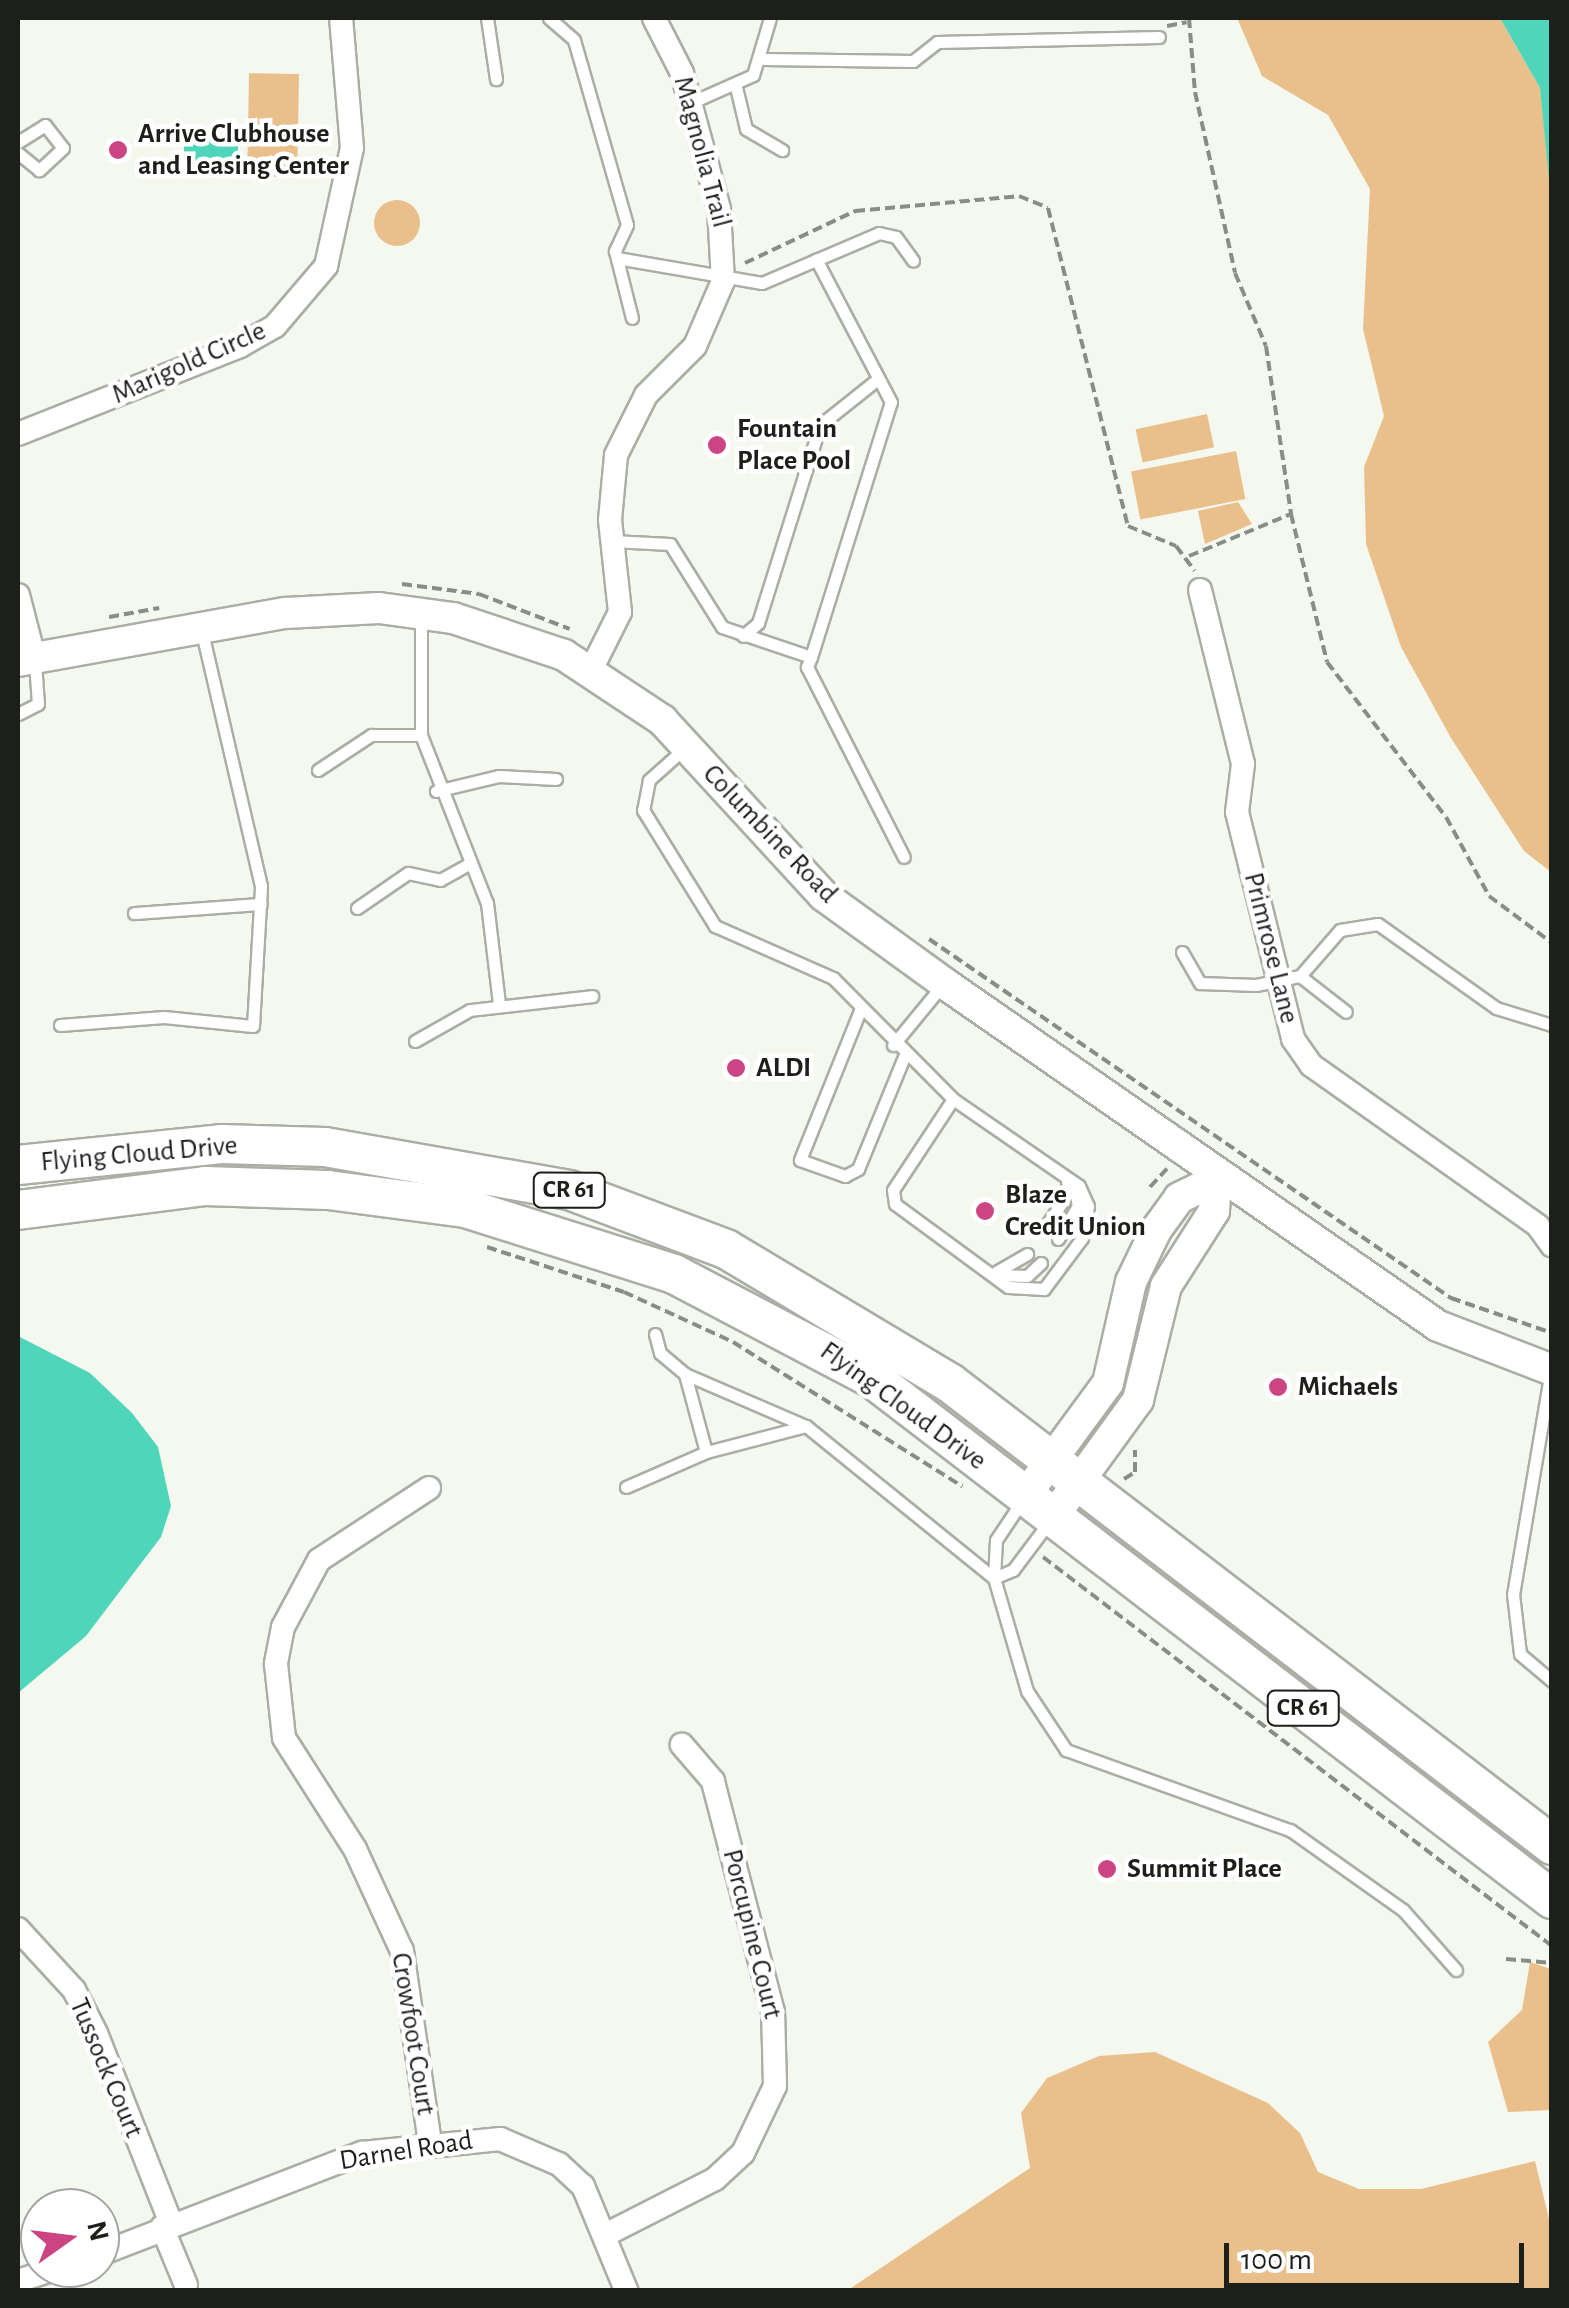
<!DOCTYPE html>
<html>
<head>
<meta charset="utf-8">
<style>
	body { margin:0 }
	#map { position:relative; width:1569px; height:2308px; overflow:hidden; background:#f4f8ee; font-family:"Alegreya Sans",sans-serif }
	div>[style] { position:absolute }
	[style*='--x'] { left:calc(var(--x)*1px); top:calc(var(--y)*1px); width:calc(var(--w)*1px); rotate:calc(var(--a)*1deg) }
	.green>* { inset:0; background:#e9c08b; transform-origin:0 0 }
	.round { border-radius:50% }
	.water>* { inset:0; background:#4fd6ba; transform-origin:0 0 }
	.path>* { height:4px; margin-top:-2px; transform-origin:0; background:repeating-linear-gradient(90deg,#8a8d86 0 10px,transparent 0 15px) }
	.roads { filter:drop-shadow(2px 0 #aaaea4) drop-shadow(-2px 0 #aaaea4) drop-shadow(0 2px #aaaea4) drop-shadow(0 -2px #aaaea4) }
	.service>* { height:11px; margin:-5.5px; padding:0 5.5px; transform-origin:5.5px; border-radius:5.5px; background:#fff }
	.minor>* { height:22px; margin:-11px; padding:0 11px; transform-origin:11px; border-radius:11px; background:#fff }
	.tertiary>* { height:30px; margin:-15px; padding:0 15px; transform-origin:15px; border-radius:15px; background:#fff }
	.primary>* { height:38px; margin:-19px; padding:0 19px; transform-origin:19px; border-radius:19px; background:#fff }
	.dots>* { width:28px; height:28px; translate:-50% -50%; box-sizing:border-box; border:5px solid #fff; border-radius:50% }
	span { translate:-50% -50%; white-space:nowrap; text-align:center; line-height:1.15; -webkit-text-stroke:9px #fff; paint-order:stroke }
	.shield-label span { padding:2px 8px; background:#fff; border:2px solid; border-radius:8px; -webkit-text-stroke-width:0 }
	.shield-label { font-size:25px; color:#1d1f1b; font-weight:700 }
	.poi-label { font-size:28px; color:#1d1f1b; font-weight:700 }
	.left { translate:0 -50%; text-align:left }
	.street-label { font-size:28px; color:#1d1f1b }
	.frame { position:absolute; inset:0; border:20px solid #1d1f1b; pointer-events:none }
	.north { position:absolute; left:20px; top:2188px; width:100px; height:100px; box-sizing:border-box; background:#fff; border:2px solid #a5a5a4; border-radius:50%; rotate:76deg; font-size:28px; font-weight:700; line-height:40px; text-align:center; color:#1d1f1b }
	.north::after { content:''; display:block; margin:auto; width:35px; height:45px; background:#cc4582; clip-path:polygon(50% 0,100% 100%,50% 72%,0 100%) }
	.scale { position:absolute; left:1224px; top:2243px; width:300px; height:45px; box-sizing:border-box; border:5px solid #1d1f1b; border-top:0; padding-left:12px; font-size:30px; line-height:35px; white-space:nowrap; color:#1d1f1b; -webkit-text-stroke:8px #fff; paint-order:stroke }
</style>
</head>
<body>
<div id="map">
	<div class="green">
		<div style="clip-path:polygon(1237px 18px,1500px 18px,1540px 88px,1552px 200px,1551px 872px,1524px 851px,1451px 738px,1401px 647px,1366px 544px,1364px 467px,1384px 416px,1363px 329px,1370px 189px,1328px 115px,1262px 76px)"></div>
		<div style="left:299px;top:74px;width:103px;height:50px;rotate:91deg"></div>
		<div class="round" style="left:374px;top:200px;width:46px;height:46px"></div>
		<div style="left:1207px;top:414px;width:34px;height:73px;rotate:78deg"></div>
		<div style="left:1236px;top:451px;width:49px;height:107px;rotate:79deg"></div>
		<div style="clip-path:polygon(1238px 502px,1252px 524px,1205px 544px,1198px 511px)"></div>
		<div style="clip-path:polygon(1530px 1962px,1551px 1969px,1551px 2110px,1508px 2112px,1488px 2042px,1522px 2010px)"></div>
		<div style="clip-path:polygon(1155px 2052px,1268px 2103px,1300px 2133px,1318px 2172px,1359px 2189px,1421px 2189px,1535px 2161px,1551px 2227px,1551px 2290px,848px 2290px,1030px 2168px,1021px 2113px,1047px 2078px,1099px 2056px)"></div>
	</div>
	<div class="water">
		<div style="clip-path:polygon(1500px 18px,1551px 18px,1551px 200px,1540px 88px)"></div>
		<div style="left:184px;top:139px;width:54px;height:28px"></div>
		<div style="clip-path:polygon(18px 1336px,90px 1373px,132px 1413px,158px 1447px,171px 1506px,161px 1537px,86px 1636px,18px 1693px)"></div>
	</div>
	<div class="path">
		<div style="--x:1189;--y:18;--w:74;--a:85.4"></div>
		<div style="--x:1195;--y:92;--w:185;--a:77.5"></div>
		<div style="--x:1235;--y:273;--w:79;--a:67"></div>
		<div style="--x:1266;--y:346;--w:170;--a:81.5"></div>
		<div style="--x:1291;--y:514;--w:152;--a:76.3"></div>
		<div style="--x:1327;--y:662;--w:195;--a:52.5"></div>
		<div style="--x:1446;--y:817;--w:90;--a:61.4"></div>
		<div style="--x:1489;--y:896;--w:79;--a:36.7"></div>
		<div style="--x:1167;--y:26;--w:20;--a:-11"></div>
		<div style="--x:745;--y:263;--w:122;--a:-25.3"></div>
		<div style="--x:855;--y:211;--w:165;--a:-5.2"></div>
		<div style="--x:1019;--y:196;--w:31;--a:22"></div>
		<div style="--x:1048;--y:208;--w:328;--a:75.9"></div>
		<div style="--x:1128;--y:526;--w:52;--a:22.6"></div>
		<div style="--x:1176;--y:546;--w:31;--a:53"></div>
		<div style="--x:1189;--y:556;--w:110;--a:-22.4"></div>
		<div style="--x:402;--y:584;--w:78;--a:7.4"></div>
		<div style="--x:479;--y:594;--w:97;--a:21"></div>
		<div style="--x:109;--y:617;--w:51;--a:-10.2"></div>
		<div style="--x:929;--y:939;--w:634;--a:34.52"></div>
		<div style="--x:1451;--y:1298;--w:107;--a:19.1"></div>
		<div style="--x:1150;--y:1187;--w:25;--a:-47"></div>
		<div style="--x:487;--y:1247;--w:144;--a:18.2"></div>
		<div style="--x:624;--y:1292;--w:120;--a:24.6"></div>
		<div style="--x:733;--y:1342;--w:271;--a:32.2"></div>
		<div style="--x:1124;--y:1479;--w:13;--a:-32"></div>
		<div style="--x:1135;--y:1472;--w:22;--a:-90"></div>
		<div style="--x:1043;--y:1557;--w:641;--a:37.39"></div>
		<div style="--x:1506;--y:1959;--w:46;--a:5"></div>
	</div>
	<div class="roads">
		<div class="service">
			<div style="--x:487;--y:18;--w:62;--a:81.6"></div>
			<div style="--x:549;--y:18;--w:33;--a:41"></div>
			<div style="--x:574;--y:40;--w:192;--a:74"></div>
			<div style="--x:627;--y:225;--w:29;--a:115"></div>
			<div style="--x:615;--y:251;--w:69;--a:75.8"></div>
			<div style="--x:764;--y:59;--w:149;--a:0.8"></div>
			<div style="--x:913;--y:61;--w:31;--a:-38"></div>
			<div style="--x:937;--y:42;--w:222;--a:-1.3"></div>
			<div style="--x:736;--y:87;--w:43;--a:76.6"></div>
			<div style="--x:746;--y:129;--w:42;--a:30.3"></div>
			<div style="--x:690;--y:103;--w:69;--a:-24"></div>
			<div style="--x:753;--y:75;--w:59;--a:-73.4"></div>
			<div style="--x:18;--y:142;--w:32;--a:-32"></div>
			<div style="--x:45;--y:125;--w:29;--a:52"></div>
			<div style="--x:63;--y:148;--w:33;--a:137"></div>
			<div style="--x:39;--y:170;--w:27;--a:-141"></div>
			<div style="--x:617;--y:258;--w:147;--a:9.8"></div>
			<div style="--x:762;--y:283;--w:127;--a:-23.1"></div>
			<div style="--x:879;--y:233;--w:17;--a:13"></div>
			<div style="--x:896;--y:237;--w:29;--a:54"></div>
			<div style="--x:612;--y:541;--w:58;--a:3"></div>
			<div style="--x:670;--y:544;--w:98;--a:57.9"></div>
			<div style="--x:722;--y:627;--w:94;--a:18.6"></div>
			<div style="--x:811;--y:657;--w:267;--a:-72.6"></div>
			<div style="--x:891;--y:402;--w:161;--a:-117.7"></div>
			<div style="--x:421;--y:618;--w:117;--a:90"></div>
			<div style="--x:421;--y:735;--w:180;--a:68.6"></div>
			<div style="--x:487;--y:903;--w:102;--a:83.2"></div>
			<div style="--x:743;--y:636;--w:20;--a:-41"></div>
			<div style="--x:758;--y:623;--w:207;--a:-72.6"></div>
			<div style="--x:820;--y:425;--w:75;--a:-38.5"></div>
			<div style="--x:811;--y:657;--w:11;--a:112"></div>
			<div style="--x:807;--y:667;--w:213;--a:63"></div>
			<div style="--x:18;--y:714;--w:22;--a:-27"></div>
			<div style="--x:38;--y:704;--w:42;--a:-94.1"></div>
			<div style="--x:686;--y:747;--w:50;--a:138.3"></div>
			<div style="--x:649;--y:780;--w:31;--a:101"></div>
			<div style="--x:643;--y:810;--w:137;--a:58.2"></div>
			<div style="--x:715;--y:926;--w:129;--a:23.8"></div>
			<div style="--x:833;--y:978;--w:170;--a:45.2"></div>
			<div style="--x:953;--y:1099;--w:153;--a:34.6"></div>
			<div style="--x:1079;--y:1186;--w:22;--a:66"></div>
			<div style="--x:1088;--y:1206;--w:33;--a:101"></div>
			<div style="--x:1082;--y:1238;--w:64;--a:126.7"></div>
			<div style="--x:1044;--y:1289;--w:36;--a:-177"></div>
			<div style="--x:1008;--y:1287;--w:140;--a:-143.7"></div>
			<div style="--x:895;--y:1204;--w:14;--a:-98"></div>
			<div style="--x:893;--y:1190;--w:109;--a:-56.6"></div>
			<div style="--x:318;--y:770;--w:64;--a:-33.4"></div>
			<div style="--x:371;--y:735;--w:50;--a:0"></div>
			<div style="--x:436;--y:791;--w:65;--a:-13.4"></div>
			<div style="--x:499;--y:776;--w:57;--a:3"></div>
			<div style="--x:357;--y:908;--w:62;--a:-34.5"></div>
			<div style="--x:408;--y:873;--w:33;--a:12"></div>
			<div style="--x:440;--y:880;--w:35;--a:-29"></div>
			<div style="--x:134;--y:913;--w:127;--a:-4.1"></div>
			<div style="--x:1182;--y:952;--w:36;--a:60"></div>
			<div style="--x:1200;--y:983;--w:56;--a:2"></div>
			<div style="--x:1256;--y:985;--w:45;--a:-11.6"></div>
			<div style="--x:1300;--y:976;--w:61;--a:-49"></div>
			<div style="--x:1340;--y:930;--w:38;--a:-9"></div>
			<div style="--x:1378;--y:924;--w:145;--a:35.4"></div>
			<div style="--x:1496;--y:1008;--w:59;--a:16.9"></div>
			<div style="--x:1300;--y:976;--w:58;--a:38"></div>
			<div style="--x:861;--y:1008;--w:164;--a:111.9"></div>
			<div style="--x:800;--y:1160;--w:48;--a:19.6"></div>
			<div style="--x:845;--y:1176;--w:15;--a:-28"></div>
			<div style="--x:858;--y:1169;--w:121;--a:-67.7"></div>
			<div style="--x:60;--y:1025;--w:104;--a:-4.4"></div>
			<div style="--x:164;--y:1017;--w:89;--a:5.8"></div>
			<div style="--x:253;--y:1026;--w:140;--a:-86.7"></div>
			<div style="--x:261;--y:886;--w:264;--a:-103.1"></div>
			<div style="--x:415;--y:1041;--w:63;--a:-29.4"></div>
			<div style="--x:470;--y:1010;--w:123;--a:-6.5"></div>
			<div style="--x:893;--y:1045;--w:80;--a:-50.6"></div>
			<div style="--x:1044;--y:1229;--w:43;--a:-56.3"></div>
			<div style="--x:1068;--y:1193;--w:15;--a:-94"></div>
			<div style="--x:1058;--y:1239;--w:39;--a:-59"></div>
			<div style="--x:1078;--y:1206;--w:20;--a:-101"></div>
			<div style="--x:996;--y:1272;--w:36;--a:-30"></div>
			<div style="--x:997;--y:1275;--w:30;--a:2"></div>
			<div style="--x:1027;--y:1276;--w:19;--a:-43"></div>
			<div style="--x:655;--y:1334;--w:20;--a:75"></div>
			<div style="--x:660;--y:1353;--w:33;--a:40"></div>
			<div style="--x:1551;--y:1370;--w:227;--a:99.6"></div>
			<div style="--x:1513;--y:1594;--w:60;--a:83.3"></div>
			<div style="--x:1520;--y:1654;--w:42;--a:40.2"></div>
			<div style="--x:806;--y:1426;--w:103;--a:165.4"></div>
			<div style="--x:706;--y:1452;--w:81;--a:-105.1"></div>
			<div style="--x:685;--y:1374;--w:132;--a:23.3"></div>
			<div style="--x:806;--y:1426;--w:242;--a:39"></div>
			<div style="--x:626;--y:1487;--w:87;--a:-23.6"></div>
			<div style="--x:1022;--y:1501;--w:47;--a:123.7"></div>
			<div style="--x:996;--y:1540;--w:38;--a:93"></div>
			<div style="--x:994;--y:1578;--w:118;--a:73.7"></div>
			<div style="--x:1027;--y:1691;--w:71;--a:56.5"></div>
			<div style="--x:1066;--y:1750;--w:238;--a:19.7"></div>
			<div style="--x:1290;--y:1830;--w:138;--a:35.3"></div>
			<div style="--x:1403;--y:1910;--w:80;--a:48.5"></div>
			<div style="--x:994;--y:1578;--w:21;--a:-23"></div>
			<div style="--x:1013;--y:1570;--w:60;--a:-53.1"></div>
		</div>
		<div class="minor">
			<div style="--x:18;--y:434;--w:239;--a:-21.6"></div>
			<div style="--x:240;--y:346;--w:40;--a:-29.7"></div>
			<div style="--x:275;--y:326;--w:79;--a:-49.6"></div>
			<div style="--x:326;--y:266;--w:121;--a:-77.6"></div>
			<div style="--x:352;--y:148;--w:130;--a:-94.8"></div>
			<div style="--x:1200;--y:590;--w:179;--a:76.1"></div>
			<div style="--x:1243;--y:764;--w:48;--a:97.1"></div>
			<div style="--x:1237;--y:812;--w:234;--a:76.1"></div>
			<div style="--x:1293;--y:1039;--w:32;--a:55"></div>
			<div style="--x:1311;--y:1065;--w:278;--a:35.3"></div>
			<div style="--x:1538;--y:1226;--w:24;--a:54"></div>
			<div style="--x:18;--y:595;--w:64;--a:75.5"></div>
			<div style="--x:591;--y:670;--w:65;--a:-63.4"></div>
			<div style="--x:620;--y:612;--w:93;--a:-96.2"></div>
			<div style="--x:610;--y:520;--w:65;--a:-84.7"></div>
			<div style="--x:616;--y:455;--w:67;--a:-63.4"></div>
			<div style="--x:646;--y:395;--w:69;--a:-45"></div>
			<div style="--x:695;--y:346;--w:71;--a:-66.7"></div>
			<div style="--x:723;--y:281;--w:72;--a:-93.2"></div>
			<div style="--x:719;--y:209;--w:141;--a:-105.2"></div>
			<div style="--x:682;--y:73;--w:62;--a:-117"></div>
			<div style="--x:429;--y:1488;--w:131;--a:146.8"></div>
			<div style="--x:319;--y:1560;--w:76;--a:118.2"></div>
			<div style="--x:283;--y:1627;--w:38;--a:101"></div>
			<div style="--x:276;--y:1664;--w:74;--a:83.8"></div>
			<div style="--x:284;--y:1738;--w:132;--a:57.4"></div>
			<div style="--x:355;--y:1849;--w:112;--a:65.3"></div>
			<div style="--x:402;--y:1951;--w:195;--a:81.7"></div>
			<div style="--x:18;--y:1929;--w:83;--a:47.4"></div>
			<div style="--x:74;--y:1990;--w:48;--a:62.9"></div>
			<div style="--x:96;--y:2033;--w:204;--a:68.5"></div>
			<div style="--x:162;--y:2227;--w:63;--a:67.5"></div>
			<div style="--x:609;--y:2233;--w:119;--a:-27"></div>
			<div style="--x:715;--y:2179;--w:38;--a:-43"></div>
			<div style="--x:743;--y:2153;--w:74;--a:-64.5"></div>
			<div style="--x:775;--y:2086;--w:74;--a:-91.5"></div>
			<div style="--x:773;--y:2012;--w:239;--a:-104.6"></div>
			<div style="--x:713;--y:1781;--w:48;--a:-130.7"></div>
			<div style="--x:100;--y:2254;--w:281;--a:-21.1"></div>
			<div style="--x:362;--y:2153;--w:139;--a:-5.8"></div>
			<div style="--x:500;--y:2139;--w:64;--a:23"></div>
			<div style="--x:559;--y:2164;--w:33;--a:43"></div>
			<div style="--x:583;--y:2186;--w:113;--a:67.5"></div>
			<div style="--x:18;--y:2281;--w:41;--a:-18.4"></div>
		</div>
		<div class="tertiary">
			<div style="--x:18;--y:661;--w:272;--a:-10.2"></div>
			<div style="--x:286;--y:613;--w:93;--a:-3.1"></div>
			<div style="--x:379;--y:608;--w:75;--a:7.7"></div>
			<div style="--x:453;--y:618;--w:117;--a:18.4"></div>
			<div style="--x:564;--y:655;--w:118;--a:33.6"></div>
			<div style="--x:662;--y:720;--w:239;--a:47.4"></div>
			<div style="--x:824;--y:896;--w:148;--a:35.9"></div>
			<div style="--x:944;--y:983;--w:601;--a:34.77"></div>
			<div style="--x:1438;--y:1326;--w:122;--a:21.1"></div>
			<div style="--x:1025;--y:1496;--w:140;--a:-53.7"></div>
			<div style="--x:1108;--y:1383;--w:104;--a:-77.2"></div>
			<div style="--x:1131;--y:1282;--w:58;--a:-64.3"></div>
			<div style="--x:1156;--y:1230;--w:39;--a:-54"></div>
			<div style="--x:1179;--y:1198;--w:41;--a:-25.9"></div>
			<div style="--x:1053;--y:1517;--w:145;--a:-54"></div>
			<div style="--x:1138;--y:1400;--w:117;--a:-76.2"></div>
			<div style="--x:1166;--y:1286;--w:89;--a:-57.4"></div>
			<div style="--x:1214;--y:1211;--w:31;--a:-86"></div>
		</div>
		<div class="primary">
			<div style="--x:18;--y:1165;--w:204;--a:-5.9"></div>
			<div style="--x:221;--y:1144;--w:104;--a:1.7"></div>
			<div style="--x:325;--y:1147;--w:248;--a:10"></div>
			<div style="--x:569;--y:1190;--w:168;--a:20.6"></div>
			<div style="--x:726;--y:1249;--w:261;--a:30.9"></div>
			<div style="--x:950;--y:1383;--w:759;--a:37.5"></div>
			<div style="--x:18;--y:1210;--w:189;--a:-7.3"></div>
			<div style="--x:205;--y:1186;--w:123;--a:1.9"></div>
			<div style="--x:328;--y:1190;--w:138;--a:7.5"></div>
			<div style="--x:465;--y:1208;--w:219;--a:17.5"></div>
			<div style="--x:674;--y:1274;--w:224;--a:27.7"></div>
			<div style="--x:872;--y:1378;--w:857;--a:37.46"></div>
		</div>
	</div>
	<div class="dots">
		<div style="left:118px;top:150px;background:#cc4582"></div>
		<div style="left:717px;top:445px;background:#cc4582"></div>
		<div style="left:736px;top:1068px;background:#cc4582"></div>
		<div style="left:985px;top:1211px;background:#cc4582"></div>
		<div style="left:1278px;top:1387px;background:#cc4582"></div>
		<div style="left:1107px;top:1869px;background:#cc4582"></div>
	</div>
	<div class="shield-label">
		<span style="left:569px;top:1190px">CR 61</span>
		<span style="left:1303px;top:1708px">CR 61</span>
	</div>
	<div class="poi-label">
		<span class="left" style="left:138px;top:150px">Arrive Clubhouse<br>and Leasing Center</span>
		<span class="left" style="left:737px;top:445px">Fountain<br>Place Pool</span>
		<span class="left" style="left:756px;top:1068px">ALDI</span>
		<span class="left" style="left:1005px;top:1211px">Blaze<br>Credit Union</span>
		<span class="left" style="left:1298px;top:1387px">Michaels</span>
		<span class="left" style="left:1127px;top:1869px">Summit Place</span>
	</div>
	<div class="street-label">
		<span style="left:702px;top:152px;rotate:75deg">Magnolia Trail</span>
		<span style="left:189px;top:363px;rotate:-24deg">Marigold Circle</span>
		<span style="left:770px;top:834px;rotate:46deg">Columbine Road</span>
		<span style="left:1271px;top:948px;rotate:76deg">Primrose Lane</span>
		<span style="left:139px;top:1154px;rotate:-5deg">Flying Cloud Drive</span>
		<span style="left:903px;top:1406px;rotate:36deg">Flying Cloud Drive</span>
		<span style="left:752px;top:1934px;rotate:76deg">Porcupine Court</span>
		<span style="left:413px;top:2034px;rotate:81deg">Crowfoot Court</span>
		<span style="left:106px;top:2068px;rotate:67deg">Tussock Court</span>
		<span style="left:406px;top:2151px;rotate:-9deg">Darnel Road</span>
	</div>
	<div class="frame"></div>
	<div class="north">N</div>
	<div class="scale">100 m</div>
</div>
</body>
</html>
